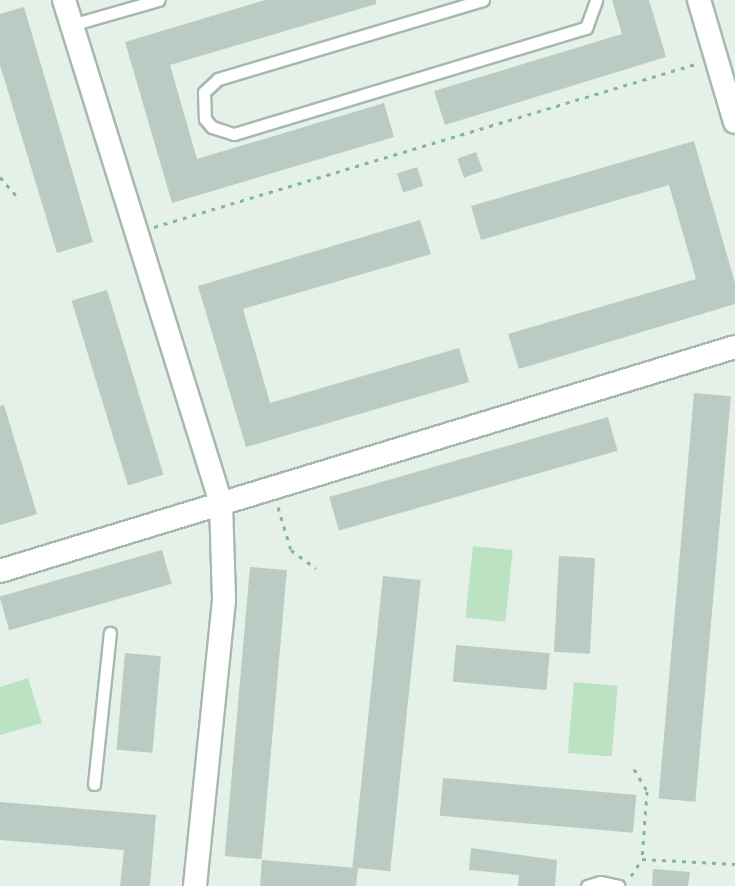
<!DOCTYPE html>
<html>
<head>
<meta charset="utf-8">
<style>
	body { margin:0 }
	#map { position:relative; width:735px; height:886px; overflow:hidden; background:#e5f0e9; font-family:Commissioner,sans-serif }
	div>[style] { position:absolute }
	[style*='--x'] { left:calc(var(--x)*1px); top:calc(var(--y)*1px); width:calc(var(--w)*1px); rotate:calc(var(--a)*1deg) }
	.green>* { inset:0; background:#bbe3c1; transform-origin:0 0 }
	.building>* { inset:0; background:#b9cbc2; transform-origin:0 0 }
	.path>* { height:3px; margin-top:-1.5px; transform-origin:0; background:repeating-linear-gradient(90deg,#81b79f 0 4px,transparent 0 10px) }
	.roads { filter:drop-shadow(2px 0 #a6b9b0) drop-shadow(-2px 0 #a6b9b0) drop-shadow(0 2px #a6b9b0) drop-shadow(0 -2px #a6b9b0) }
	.service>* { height:11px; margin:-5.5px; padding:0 5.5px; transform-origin:5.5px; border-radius:5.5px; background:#fff }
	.minor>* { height:22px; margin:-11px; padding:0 11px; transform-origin:11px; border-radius:11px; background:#fff }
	span { translate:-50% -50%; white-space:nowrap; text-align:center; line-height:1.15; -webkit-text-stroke:6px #f6fbf8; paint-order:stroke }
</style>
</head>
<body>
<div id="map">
	<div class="green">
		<div style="left:473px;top:546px;width:40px;height:72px;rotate:6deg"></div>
		<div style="clip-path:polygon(28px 678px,42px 723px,0 735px,0 687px)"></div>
		<div style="left:574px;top:682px;width:44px;height:71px;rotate:5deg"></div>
	</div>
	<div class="building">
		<div style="clip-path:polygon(265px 0,376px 0,376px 4px,170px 65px,197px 159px,384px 103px,394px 137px,172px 203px,125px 42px)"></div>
		<div style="clip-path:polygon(612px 0,649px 0,666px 57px,445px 125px,434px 91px,622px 34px)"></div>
		<div style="clip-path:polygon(24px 7px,93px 242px,57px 253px,0 65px,0 14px)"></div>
		<div style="clip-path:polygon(694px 141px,735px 283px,735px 304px,519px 369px,508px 334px,696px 279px,669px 185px,481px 240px,471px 206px)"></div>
		<div style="left:476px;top:152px;width:20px;height:20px;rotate:70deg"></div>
		<div style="left:417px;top:167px;width:20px;height:21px;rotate:72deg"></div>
		<div style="clip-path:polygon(420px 220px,431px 254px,243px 309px,270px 403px,459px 348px,469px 382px,246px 447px,198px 286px)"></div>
		<div style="left:107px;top:290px;width:193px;height:37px;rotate:73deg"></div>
		<div style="left:694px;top:393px;width:37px;height:407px;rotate:5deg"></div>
		<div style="clip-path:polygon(4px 405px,37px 514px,0 525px,0 406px)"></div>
		<div style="left:608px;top:417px;width:35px;height:290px;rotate:74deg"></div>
		<div style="left:162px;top:550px;width:35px;height:169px;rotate:74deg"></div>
		<div style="left:559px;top:556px;width:36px;height:96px;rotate:3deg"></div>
		<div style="left:250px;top:567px;width:37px;height:290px;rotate:5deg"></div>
		<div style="left:383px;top:576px;width:38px;height:293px;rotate:6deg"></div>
		<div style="left:456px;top:645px;width:94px;height:37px;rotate:5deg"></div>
		<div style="left:125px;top:653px;width:36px;height:97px;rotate:5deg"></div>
		<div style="left:443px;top:778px;width:194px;height:38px;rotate:5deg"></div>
		<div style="clip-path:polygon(0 802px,156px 815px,150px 886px,120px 886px,124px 850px,0 840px)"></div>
		<div style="clip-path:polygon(471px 848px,557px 860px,555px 886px,518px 886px,519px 875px,469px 870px)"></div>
		<div style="clip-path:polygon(262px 860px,358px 868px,356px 886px,260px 886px)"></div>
		<div style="clip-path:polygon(653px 869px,690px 872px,688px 886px,652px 886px)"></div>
	</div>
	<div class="path">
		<div style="--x:0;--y:177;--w:28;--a:49"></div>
		<div style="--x:154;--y:227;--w:569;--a:-16.75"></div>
		<div style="--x:278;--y:507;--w:45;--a:73.2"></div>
		<div style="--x:291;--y:550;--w:31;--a:36"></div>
		<div style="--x:634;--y:769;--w:26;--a:59"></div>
		<div style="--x:647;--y:791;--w:68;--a:94.2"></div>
		<div style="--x:642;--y:859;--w:93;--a:3.1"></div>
		<div style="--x:631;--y:876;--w:20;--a:-57"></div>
	</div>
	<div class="roads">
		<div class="service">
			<div style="--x:483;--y:0;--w:277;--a:163.4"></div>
			<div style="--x:218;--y:79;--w:19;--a:137"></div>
			<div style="--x:204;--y:92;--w:27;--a:88"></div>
			<div style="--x:205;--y:119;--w:11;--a:49"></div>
			<div style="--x:212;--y:127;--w:23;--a:18"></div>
			<div style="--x:234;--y:134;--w:368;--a:-16.8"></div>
			<div style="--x:586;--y:28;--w:30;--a:-70"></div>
			<div style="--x:71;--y:25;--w:91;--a:-15.9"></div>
			<div style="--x:94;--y:784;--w:152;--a:-84"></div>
			<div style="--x:587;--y:886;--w:14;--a:-17"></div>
			<div style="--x:600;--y:882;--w:19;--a:12"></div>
		</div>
		<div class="minor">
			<div style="--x:64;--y:0;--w:527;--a:72.67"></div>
			<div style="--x:221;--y:503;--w:97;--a:88.2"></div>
			<div style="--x:224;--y:600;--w:287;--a:95.8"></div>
			<div style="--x:699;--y:0;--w:127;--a:73.6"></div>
			<div style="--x:0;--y:571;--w:768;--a:-16.95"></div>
		</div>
	</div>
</div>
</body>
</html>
